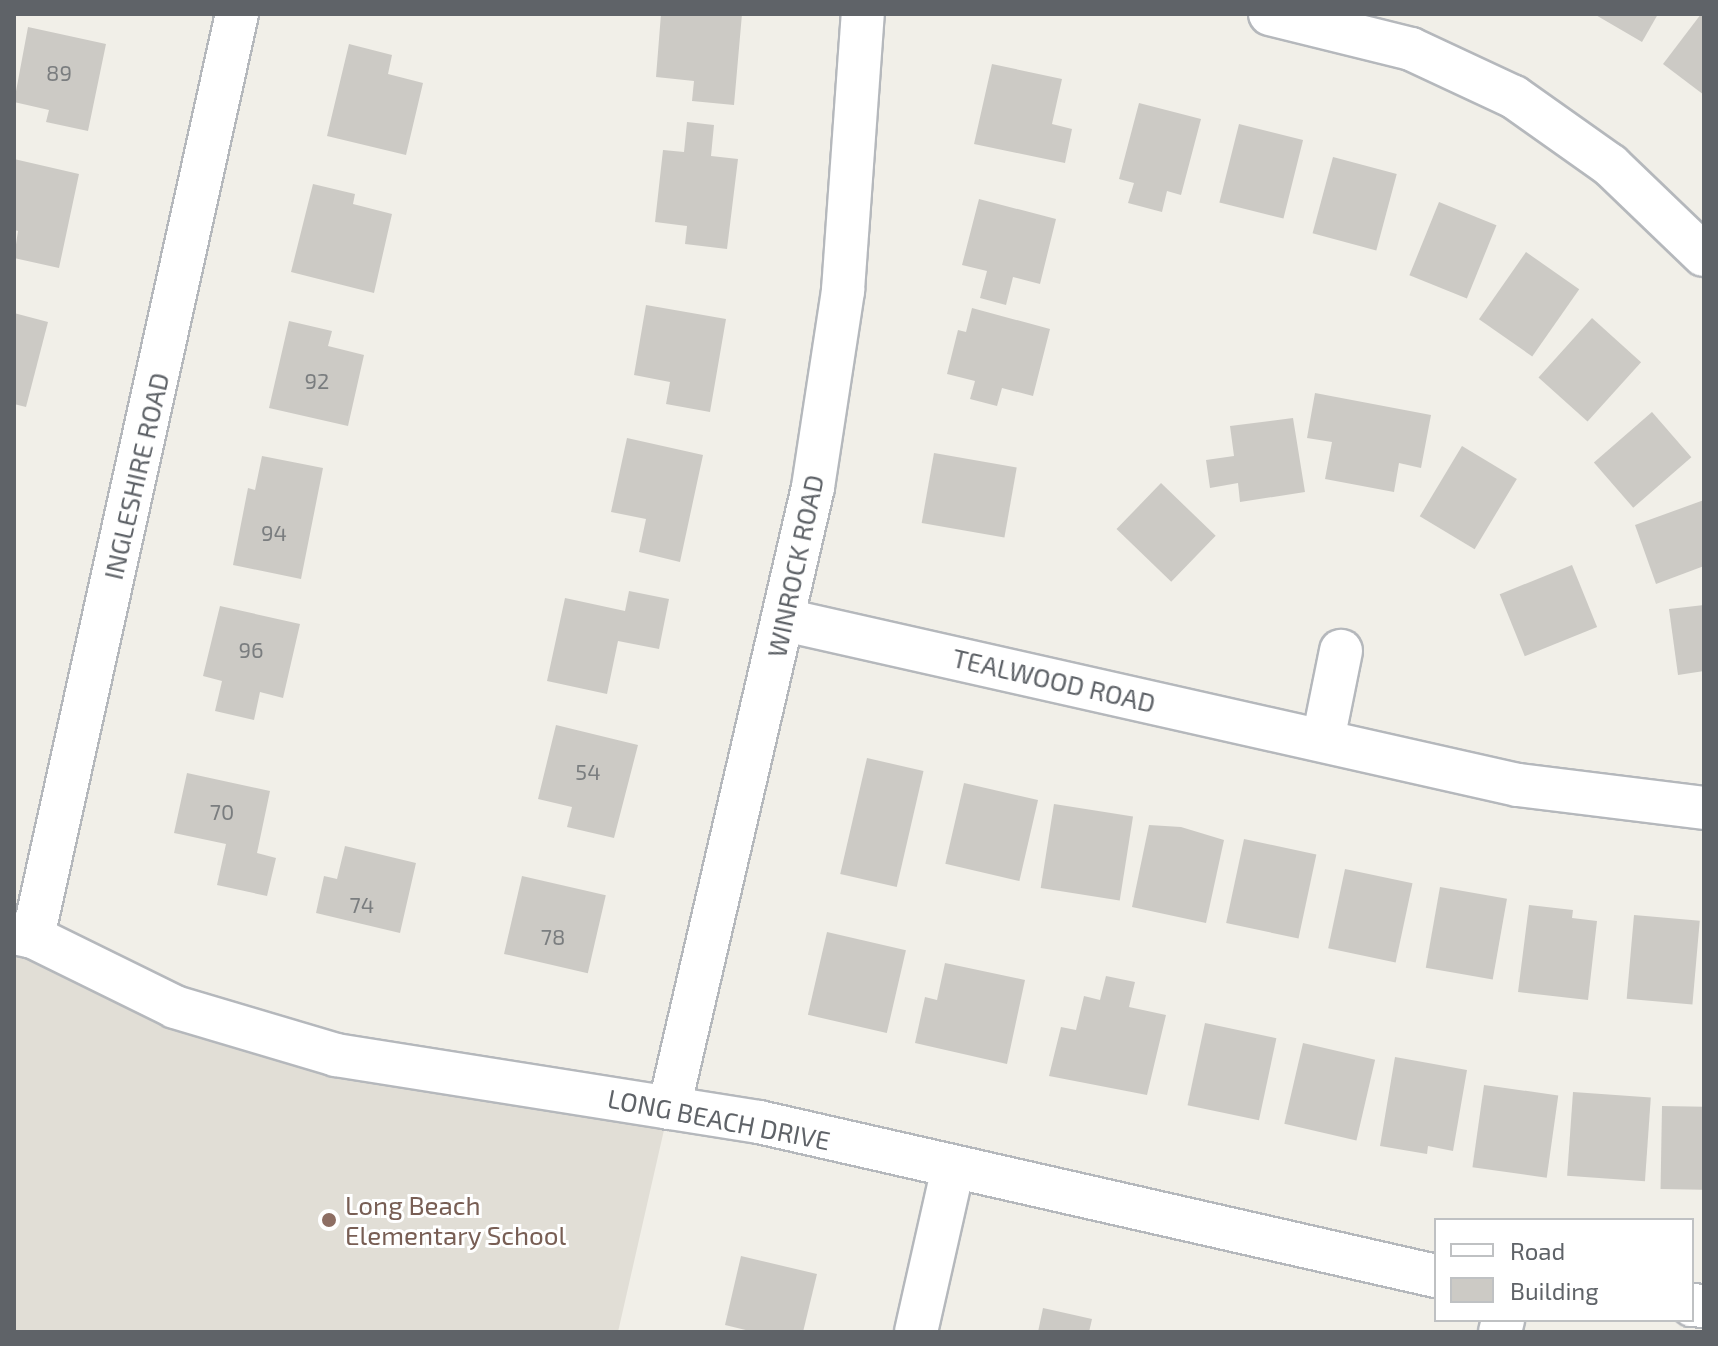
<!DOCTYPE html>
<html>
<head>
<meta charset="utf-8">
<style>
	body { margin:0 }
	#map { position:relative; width:1718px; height:1346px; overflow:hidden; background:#f1efe8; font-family:"Exo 2",sans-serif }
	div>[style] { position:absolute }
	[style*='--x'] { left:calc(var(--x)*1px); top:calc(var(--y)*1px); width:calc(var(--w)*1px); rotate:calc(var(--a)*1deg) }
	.education>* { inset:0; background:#e1ded6 }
	.building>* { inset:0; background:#cccac5; transform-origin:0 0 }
	.roads { filter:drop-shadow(2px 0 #b5b8bc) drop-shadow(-2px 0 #b5b8bc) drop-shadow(0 2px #b5b8bc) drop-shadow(0 -2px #b5b8bc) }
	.minor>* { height:42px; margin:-21px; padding:0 21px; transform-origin:21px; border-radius:21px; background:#fff }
	.dots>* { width:22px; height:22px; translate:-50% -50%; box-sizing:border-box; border:4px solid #fff; border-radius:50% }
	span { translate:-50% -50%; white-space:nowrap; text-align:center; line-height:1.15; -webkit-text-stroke:6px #fff; paint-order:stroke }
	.number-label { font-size:22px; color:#7a7d7f }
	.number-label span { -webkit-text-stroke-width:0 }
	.street-label { font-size:26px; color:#5f6368 }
	.education-label { font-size:26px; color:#785e54 }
	.left { translate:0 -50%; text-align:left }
	.frame { position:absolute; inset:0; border:16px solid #5f6368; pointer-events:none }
	.legend { position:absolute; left:1434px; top:1218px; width:260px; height:104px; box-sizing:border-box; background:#fff; border:2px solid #bfc1c3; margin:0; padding:10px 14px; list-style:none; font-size:24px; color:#5f6368 }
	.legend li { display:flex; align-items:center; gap:16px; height:40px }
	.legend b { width:40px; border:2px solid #bfc1c3 }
</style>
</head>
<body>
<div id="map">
	<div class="education">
		<div style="clip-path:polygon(14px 933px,175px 1007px,669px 1108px,618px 1332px,14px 1332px)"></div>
	</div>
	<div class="building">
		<div style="clip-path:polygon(661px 14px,742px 14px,734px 105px,692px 101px,694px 81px,656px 77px)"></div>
		<div style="clip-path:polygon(1594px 14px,1658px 14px,1642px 42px)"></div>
		<div style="clip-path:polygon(1701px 14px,1704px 14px,1704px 95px,1663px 64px)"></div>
		<div style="clip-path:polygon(28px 27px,106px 44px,88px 131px,46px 122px,49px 110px,14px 102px)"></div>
		<div style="clip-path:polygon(349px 44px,392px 55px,388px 74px,423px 83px,406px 155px,327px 136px)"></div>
		<div style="clip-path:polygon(992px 64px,1062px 79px,1052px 124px,1072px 129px,1065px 163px,974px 144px)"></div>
		<div style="clip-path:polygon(1139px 103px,1201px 119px,1181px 195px,1167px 191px,1162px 212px,1128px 203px,1134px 183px,1119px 179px)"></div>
		<div style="clip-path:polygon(687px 122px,714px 125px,711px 156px,738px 159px,727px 249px,685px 244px,687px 226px,655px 222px,663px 150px,684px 152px)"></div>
		<div style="left:1239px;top:124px;width:66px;height:81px;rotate:14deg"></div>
		<div style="left:1333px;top:157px;width:66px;height:79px;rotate:15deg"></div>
		<div style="clip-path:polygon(14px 159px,79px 174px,59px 268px,14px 258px,18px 231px,14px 230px)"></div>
		<div style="clip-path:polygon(313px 184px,355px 194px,353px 204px,392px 214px,374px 293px,291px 272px)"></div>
		<div style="clip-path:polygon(979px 199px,1056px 219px,1040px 284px,1013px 277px,1006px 305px,980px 298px,987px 271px,962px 265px)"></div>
		<div style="left:1439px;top:202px;width:62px;height:79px;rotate:22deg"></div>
		<div style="left:1526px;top:252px;width:65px;height:82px;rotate:35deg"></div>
		<div style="clip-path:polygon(646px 305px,726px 319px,710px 412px,666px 404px,670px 382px,634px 375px)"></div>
		<div style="clip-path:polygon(972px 308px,1050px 329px,1033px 396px,1002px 388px,997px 406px,970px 399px,975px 381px,947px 374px,958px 330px,966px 332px)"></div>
		<div style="clip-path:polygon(14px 313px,48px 322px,26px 407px,14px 404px)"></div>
		<div style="left:1592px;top:318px;width:66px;height:80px;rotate:42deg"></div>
		<div style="clip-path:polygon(289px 321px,332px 331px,328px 346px,364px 355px,348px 426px,269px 408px)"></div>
		<div style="clip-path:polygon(1315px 393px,1431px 415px,1421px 468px,1399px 463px,1394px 492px,1325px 479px,1332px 442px,1307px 438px)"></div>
		<div style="left:1652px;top:412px;width:60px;height:77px;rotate:49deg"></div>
		<div style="clip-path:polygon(1293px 418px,1305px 492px,1240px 502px,1238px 483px,1210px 488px,1206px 460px,1234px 456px,1230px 426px)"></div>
		<div style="clip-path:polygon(627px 438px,703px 455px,680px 562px,639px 552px,646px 519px,611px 512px)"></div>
		<div style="left:1462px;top:446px;width:64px;height:82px;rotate:31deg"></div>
		<div style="left:934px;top:453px;width:84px;height:71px;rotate:10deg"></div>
		<div style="clip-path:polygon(262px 456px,323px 468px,301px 579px,233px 565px,248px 488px,255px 490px)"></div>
		<div style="left:1161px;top:483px;width:76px;height:64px;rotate:44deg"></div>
		<div style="clip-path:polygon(1704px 500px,1704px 566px,1656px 584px,1635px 525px)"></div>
		<div style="left:1572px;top:565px;width:67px;height:78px;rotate:68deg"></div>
		<div style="clip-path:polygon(629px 591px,669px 599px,659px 649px,618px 641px,607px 694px,547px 681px,565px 598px,625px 611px)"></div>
		<div style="clip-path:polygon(1704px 605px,1704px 671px,1678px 675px,1669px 609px)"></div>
		<div style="clip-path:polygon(220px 606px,300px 624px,283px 698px,260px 692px,254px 720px,215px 711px,222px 681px,203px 676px)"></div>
		<div style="clip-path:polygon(556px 725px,638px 745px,614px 838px,567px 827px,572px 807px,538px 799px)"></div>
		<div style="left:867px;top:758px;width:58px;height:119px;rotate:13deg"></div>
		<div style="clip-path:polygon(187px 773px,270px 791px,257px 853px,276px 858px,267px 896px,217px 885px,226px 844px,174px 833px)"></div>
		<div style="left:964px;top:783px;width:76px;height:83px;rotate:13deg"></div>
		<div style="left:1054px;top:804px;width:80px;height:85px;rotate:9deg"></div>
		<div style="clip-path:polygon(1149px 825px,1181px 827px,1224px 840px,1206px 923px,1132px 907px)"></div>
		<div style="left:1244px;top:839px;width:74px;height:86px;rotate:12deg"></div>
		<div style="clip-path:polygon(345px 846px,416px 863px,400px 933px,316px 913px,324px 876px,337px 879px)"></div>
		<div style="left:1345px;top:869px;width:69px;height:81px;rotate:12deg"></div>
		<div style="left:522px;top:876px;width:86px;height:80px;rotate:13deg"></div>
		<div style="left:1440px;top:887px;width:68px;height:82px;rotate:10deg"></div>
		<div style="clip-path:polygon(1529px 905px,1573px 910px,1572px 918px,1597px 921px,1588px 1000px,1518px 992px)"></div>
		<div style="left:1634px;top:915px;width:66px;height:84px;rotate:5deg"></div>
		<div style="left:827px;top:932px;width:81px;height:85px;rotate:13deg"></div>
		<div style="clip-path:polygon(945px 963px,1025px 980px,1007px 1064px,915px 1043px,925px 997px,937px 1000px)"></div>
		<div style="clip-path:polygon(1106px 976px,1135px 982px,1129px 1007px,1166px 1015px,1147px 1095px,1049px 1076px,1061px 1027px,1076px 1030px,1084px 996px,1100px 1000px)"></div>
		<div style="left:1205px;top:1023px;width:73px;height:84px;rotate:12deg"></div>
		<div style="left:1303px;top:1043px;width:74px;height:83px;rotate:13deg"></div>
		<div style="clip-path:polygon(1395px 1057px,1467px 1070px,1453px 1151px,1428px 1146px,1427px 1154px,1380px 1146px)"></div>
		<div style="left:1484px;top:1085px;width:75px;height:83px;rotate:8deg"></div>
		<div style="left:1573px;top:1092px;width:78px;height:84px;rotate:4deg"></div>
		<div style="left:1662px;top:1106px;width:42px;height:83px;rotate:1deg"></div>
		<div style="clip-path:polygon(741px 1256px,817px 1274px,803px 1332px,754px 1332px,725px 1325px)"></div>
		<div style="clip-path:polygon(1043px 1308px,1092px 1319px,1089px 1332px,1038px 1332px)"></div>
	</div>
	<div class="roads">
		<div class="minor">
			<div style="--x:1270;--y:14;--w:145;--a:13.9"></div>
			<div style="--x:1411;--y:49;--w:114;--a:25"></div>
			<div style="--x:1514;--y:97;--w:118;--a:35.3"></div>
			<div style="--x:1610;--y:165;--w:130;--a:43.8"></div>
			<div style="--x:785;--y:620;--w:751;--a:12.69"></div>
			<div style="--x:1518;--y:785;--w:187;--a:7"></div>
			<div style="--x:1323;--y:740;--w:91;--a:-78.6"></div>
			<div style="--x:14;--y:933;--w:19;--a:12"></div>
			<div style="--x:33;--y:937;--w:158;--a:26.2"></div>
			<div style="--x:175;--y:1007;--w:168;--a:16.6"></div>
			<div style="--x:336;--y:1055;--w:428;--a:9"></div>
			<div style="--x:759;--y:1122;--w:694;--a:12.82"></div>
			<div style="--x:33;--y:937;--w:945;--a:-77.54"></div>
			<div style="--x:669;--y:1108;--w:637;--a:-76.94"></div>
			<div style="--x:813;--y:487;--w:199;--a:-81.3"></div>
			<div style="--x:843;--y:290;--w:277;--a:-85.9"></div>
			<div style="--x:1692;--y:1305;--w:12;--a:5"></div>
			<div style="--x:916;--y:1332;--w:168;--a:-77.3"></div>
			<div style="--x:1500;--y:1332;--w:12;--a:-76"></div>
		</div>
	</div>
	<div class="dots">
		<div style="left:329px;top:1220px;background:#8d6e63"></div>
	</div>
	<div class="number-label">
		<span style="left:59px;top:73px">89</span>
		<span style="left:317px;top:381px">92</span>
		<span style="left:274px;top:533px">94</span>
		<span style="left:251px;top:650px">96</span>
		<span style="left:588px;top:772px">54</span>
		<span style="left:222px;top:812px">70</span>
		<span style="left:362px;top:905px">74</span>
		<span style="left:553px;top:937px">78</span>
	</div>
	<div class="street-label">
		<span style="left:136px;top:476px;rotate:-77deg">INGLESHIRE ROAD</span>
		<span style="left:795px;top:566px;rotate:-78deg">WINROCK ROAD</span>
		<span style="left:1054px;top:680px;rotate:13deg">TEALWOOD ROAD</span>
		<span style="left:719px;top:1119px;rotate:11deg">LONG BEACH DRIVE</span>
	</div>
	<div class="education-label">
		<span class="left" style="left:345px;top:1220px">Long Beach<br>Elementary School</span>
	</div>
	<div class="frame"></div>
	<ul class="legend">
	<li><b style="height:10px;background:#fff"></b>Road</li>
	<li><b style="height:22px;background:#cccac5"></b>Building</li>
	</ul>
</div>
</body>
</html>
